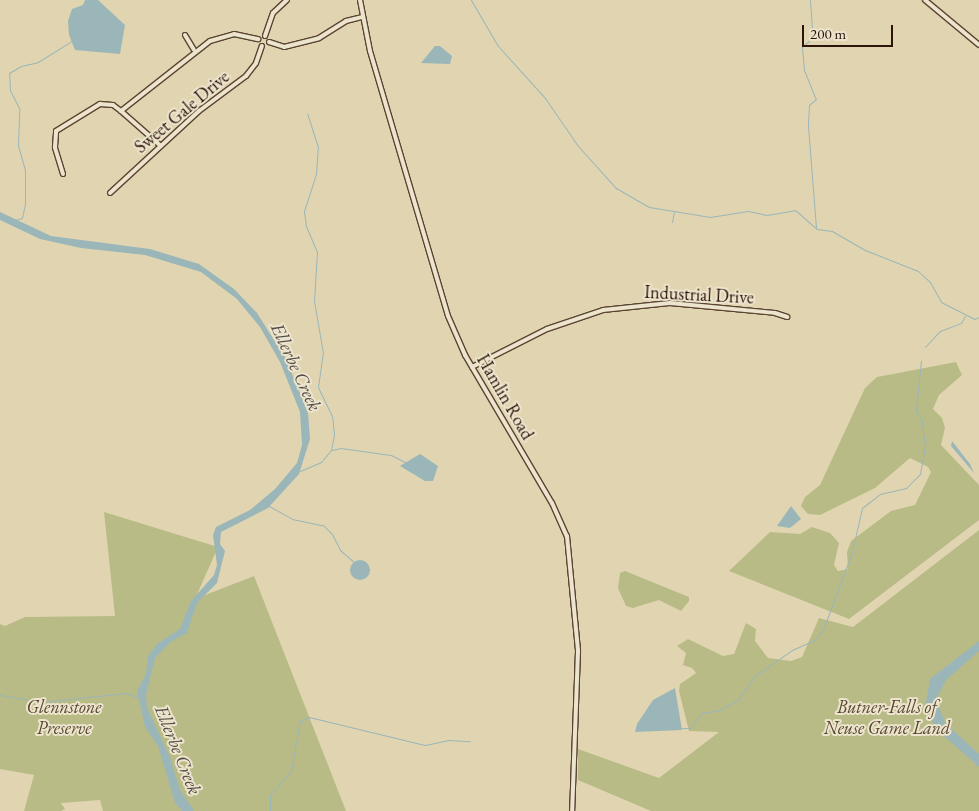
<!DOCTYPE html>
<html>
<head>
<meta charset="utf-8">
<style>
	body { margin:0 }
	#map { position:relative; width:979px; height:811px; overflow:hidden; background:#e1d5b1; font-family:"EB Garamond",serif }
	div>[style] { position:absolute }
	[style*='--x'] { left:calc(var(--x)*1px); top:calc(var(--y)*1px); width:calc(var(--w)*1px); rotate:calc(var(--a)*1deg) }
	.green>* { inset:0; background:#b9bb87 }
	.water>* { inset:0; background:#9ab6b8 }
	.round { border-radius:50% }
	.stream>* { height:1px; margin:-0.5px; padding:0 0.5px; transform-origin:0.5px; border-radius:0.5px; background:#9ab6b8 }
	.roads { filter:drop-shadow(1px 0 #5a4433) drop-shadow(-1px 0 #5a4433) drop-shadow(0 1px #5a4433) drop-shadow(0 -1px #5a4433) }
	.minor>* { height:4px; margin:-2px; padding:0 2px; transform-origin:2px; border-radius:2px; background:#ece4cc }
	span { translate:-50% -50%; white-space:nowrap; text-align:center; line-height:1.15; -webkit-text-stroke:4px #ece4cc; paint-order:stroke }
	.street-label { font-size:18px; color:#2d1309 }
	.park-label { font-size:18px; color:#57452f; font-style:italic }
	.water-label { font-size:19px; color:#534c46; font-style:italic }
	.scale { position:absolute; left:802px; top:25px; width:91px; height:22px; box-sizing:border-box; border:2px solid #2d1309; border-top:0; padding-left:6px; font-size:15px; line-height:18px; white-space:nowrap; color:#2d1309; -webkit-text-stroke:4px #ece4cc; paint-order:stroke }
</style>
</head>
<body>
<div id="map">
	<div class="green">
		<div style="clip-path:polygon(956px 362px,962px 375px,939px 395px,933px 409px,942px 418px,945px 428px,941px 445px,979px 485px,979px 520px,849px 619px,729px 571px,770px 532px,800px 534px,812px 527px,830px 533px,839px 543px,834px 565px,838px 571px,848px 569px,847px 552px,851px 541px,891px 511px,915px 505px,931px 472px,928px 467px,910px 458px,875px 488px,820px 515px,808px 514px,801px 506px,805px 497px,820px 485px,865px 388px,877px 377px)"></div>
		<div style="clip-path:polygon(104px 512px,218px 547px,195px 599px,254px 576px,346px 811px,103px 811px,100px 800px,61px 803px,65px 809px,61px 811px,24px 811px,34px 775px,0 769px,0 624px,5px 626px,25px 617px,115px 616px)"></div>
		<div style="clip-path:polygon(979px 530px,979px 811px,651px 811px,578px 780px,578px 749px,659px 778px,719px 732px,689px 731px,679px 691px,680px 684px,696px 673px,692px 668px,683px 665px,686px 653px,677px 646px,688px 639px,723px 656px,734px 654px,746px 623px,756px 629px,755px 641px,768px 658px,791px 661px,802px 657px,819px 618px,853px 627px)"></div>
		<div style="clip-path:polygon(625px 571px,689px 597px,689px 601px,681px 611px,659px 600px,633px 608px,626px 606px,618px 588px,620px 573px)"></div>
	</div>
	<div class="water">
		<div style="clip-path:polygon(85px 0,98px 0,125px 25px,120px 54px,75px 50px,69px 35px,68px 21px,72px 9px,83px 5px)"></div>
		<div style="clip-path:polygon(435px 46px,440px 46px,452px 56px,450px 64px,421px 63px)"></div>
		<div style="clip-path:polygon(0 212px,51px 236px,150px 249px,199px 264px,234px 289px,257px 313px,286px 359px,308px 413px,310px 439px,299px 474px,268px 508px,221px 532px,220px 544px,225px 551px,217px 583px,197px 603px,187px 633px,172px 641px,155px 658px,146px 695px,147px 708px,170px 757px,180px 790px,194px 811px,182px 811px,175px 803px,158px 746px,145px 727px,137px 691px,146px 674px,148px 656px,157px 644px,180px 629px,191px 601px,214px 575px,217px 565px,213px 535px,216px 527px,250px 510px,275px 489px,297px 463px,302px 445px,300px 412px,280px 362px,260px 327px,237px 299px,201px 272px,145px 255px,81px 248px,40px 239px,0 220px)"></div>
		<div style="clip-path:polygon(952px 441px,970px 464px,974px 473px,951px 446px)"></div>
		<div style="clip-path:polygon(420px 454px,438px 466px,433px 481px,425px 481px,400px 466px)"></div>
		<div style="clip-path:polygon(791px 506px,801px 519px,790px 528px,777px 526px)"></div>
		<div class="round" style="left:350px;top:560px;width:20px;height:20px"></div>
		<div style="clip-path:polygon(979px 641px,979px 651px,946px 680px,936px 699px,945px 723px,979px 754px,979px 767px,934px 727px,926px 702px,930px 679px)"></div>
		<div style="clip-path:polygon(675px 688px,682px 730px,635px 732px,637px 724px,653px 700px)"></div>
	</div>
	<div class="stream">
		<div style="--x:471;--y:0;--w:53;--a:59.6"></div>
		<div style="--x:498;--y:46;--w:70;--a:47.9"></div>
		<div style="--x:545;--y:98;--w:58;--a:55.5"></div>
		<div style="--x:578;--y:146;--w:57;--a:47.9"></div>
		<div style="--x:616;--y:188;--w:38;--a:30"></div>
		<div style="--x:649;--y:207;--w:62;--a:9.3"></div>
		<div style="--x:710;--y:217;--w:38;--a:-9"></div>
		<div style="--x:748;--y:211;--w:19;--a:12"></div>
		<div style="--x:767;--y:215;--w:28;--a:-10"></div>
		<div style="--x:795;--y:210;--w:29;--a:41"></div>
		<div style="--x:817;--y:229;--w:15;--a:8"></div>
		<div style="--x:832;--y:231;--w:38;--a:30"></div>
		<div style="--x:865;--y:250;--w:57;--a:21.6"></div>
		<div style="--x:918;--y:271;--w:16;--a:43"></div>
		<div style="--x:930;--y:282;--w:23;--a:61"></div>
		<div style="--x:941;--y:302;--w:37;--a:27"></div>
		<div style="--x:974;--y:319;--w:5;--a:-22"></div>
		<div style="--x:810;--y:0;--w:31;--a:86"></div>
		<div style="--x:812;--y:31;--w:9;--a:103"></div>
		<div style="--x:810;--y:40;--w:11;--a:139"></div>
		<div style="--x:802;--y:47;--w:23;--a:85"></div>
		<div style="--x:804;--y:70;--w:31;--a:68"></div>
		<div style="--x:816;--y:99;--w:9;--a:139"></div>
		<div style="--x:809;--y:105;--w:21;--a:93"></div>
		<div style="--x:808;--y:126;--w:102;--a:85.5"></div>
		<div style="--x:15;--y:220;--w:7;--a:-16"></div>
		<div style="--x:22;--y:218;--w:14;--a:-78"></div>
		<div style="--x:25;--y:204;--w:34;--a:-90"></div>
		<div style="--x:25;--y:170;--w:25;--a:-106"></div>
		<div style="--x:18;--y:146;--w:38;--a:-88"></div>
		<div style="--x:19;--y:108;--w:20;--a:-117"></div>
		<div style="--x:10;--y:90;--w:17;--a:-93"></div>
		<div style="--x:9;--y:73;--w:14;--a:-30"></div>
		<div style="--x:21;--y:66;--w:17;--a:-13"></div>
		<div style="--x:38;--y:62;--w:39;--a:-32"></div>
		<div style="--x:672;--y:222;--w:10;--a:-79"></div>
		<div style="--x:925;--y:347;--w:22;--a:-47"></div>
		<div style="--x:940;--y:331;--w:22;--a:-21"></div>
		<div style="--x:961;--y:323;--w:8;--a:-60"></div>
		<div style="--x:332;--y:450;--w:9;--a:-13"></div>
		<div style="--x:341;--y:448;--w:50;--a:8"></div>
		<div style="--x:391;--y:455;--w:16;--a:27"></div>
		<div style="--x:300;--y:471;--w:23;--a:-23"></div>
		<div style="--x:321;--y:462;--w:16;--a:-50"></div>
		<div style="--x:331;--y:450;--w:16;--a:-79"></div>
		<div style="--x:334;--y:434;--w:18;--a:-96"></div>
		<div style="--x:332;--y:416;--w:32;--a:-116"></div>
		<div style="--x:318;--y:387;--w:34;--a:-82"></div>
		<div style="--x:323;--y:353;--w:53;--a:-99.8"></div>
		<div style="--x:314;--y:301;--w:49;--a:-86.5"></div>
		<div style="--x:317;--y:252;--w:28;--a:-113"></div>
		<div style="--x:306;--y:226;--w:15;--a:-98"></div>
		<div style="--x:304;--y:211;--w:39;--a:-72"></div>
		<div style="--x:316;--y:174;--w:27;--a:-86"></div>
		<div style="--x:318;--y:147;--w:35;--a:-108"></div>
		<div style="--x:269;--y:506;--w:26;--a:29"></div>
		<div style="--x:292;--y:519;--w:33;--a:12"></div>
		<div style="--x:324;--y:526;--w:11;--a:45"></div>
		<div style="--x:332;--y:534;--w:18;--a:63"></div>
		<div style="--x:340;--y:550;--w:20;--a:41"></div>
		<div style="--x:0;--y:695;--w:43;--a:9.5"></div>
		<div style="--x:42;--y:702;--w:84;--a:-6.1"></div>
		<div style="--x:126;--y:693;--w:14;--a:21"></div>
		<div style="--x:682;--y:728;--w:8;--a:0"></div>
		<div style="--x:690;--y:728;--w:19;--a:-51"></div>
		<div style="--x:702;--y:713;--w:18;--a:-9"></div>
		<div style="--x:720;--y:710;--w:21;--a:-29"></div>
		<div style="--x:738;--y:700;--w:29;--a:-55"></div>
		<div style="--x:755;--y:676;--w:45;--a:-35.1"></div>
		<div style="--x:792;--y:650;--w:24;--a:-24"></div>
		<div style="--x:814;--y:640;--w:13;--a:-48"></div>
		<div style="--x:823;--y:630;--w:83;--a:-69.6"></div>
		<div style="--x:852;--y:552;--w:45;--a:-77.2"></div>
		<div style="--x:862;--y:508;--w:23;--a:-38"></div>
		<div style="--x:880;--y:494;--w:27;--a:-13"></div>
		<div style="--x:906;--y:488;--w:20;--a:-45"></div>
		<div style="--x:920;--y:474;--w:27;--a:-80"></div>
		<div style="--x:925;--y:447;--w:26;--a:-97"></div>
		<div style="--x:922;--y:421;--w:12;--a:-121"></div>
		<div style="--x:916;--y:411;--w:51;--a:-84.4"></div>
		<div style="--x:270;--y:811;--w:16;--a:-90"></div>
		<div style="--x:270;--y:795;--w:32;--a:-49"></div>
		<div style="--x:291;--y:771;--w:51;--a:-79.8"></div>
		<div style="--x:300;--y:721;--w:10;--a:-24"></div>
		<div style="--x:309;--y:717;--w:119;--a:13.6"></div>
		<div style="--x:425;--y:745;--w:24;--a:-12"></div>
		<div style="--x:448;--y:740;--w:22;--a:3"></div>
	</div>
	<div class="roads">
		<div class="minor">
			<div style="--x:360;--y:0;--w:52;--a:78.9"></div>
			<div style="--x:370;--y:51;--w:276;--a:73.6"></div>
			<div style="--x:448;--y:316;--w:43;--a:66.4"></div>
			<div style="--x:465;--y:355;--w:172;--a:59.6"></div>
			<div style="--x:552;--y:503;--w:36;--a:66"></div>
			<div style="--x:567;--y:536;--w:116;--a:84.5"></div>
			<div style="--x:578;--y:651;--w:160;--a:92.1"></div>
			<div style="--x:925;--y:0;--w:70;--a:39.8"></div>
			<div style="--x:185;--y:35;--w:17;--a:59"></div>
			<div style="--x:265;--y:36;--w:24;--a:-71"></div>
			<div style="--x:273;--y:13;--w:19;--a:-43"></div>
			<div style="--x:269;--y:42;--w:16;--a:18"></div>
			<div style="--x:284;--y:47;--w:36;--a:-14"></div>
			<div style="--x:319;--y:38;--w:32;--a:-32"></div>
			<div style="--x:346;--y:21;--w:16;--a:-14"></div>
			<div style="--x:121;--y:111;--w:113;--a:-38.2"></div>
			<div style="--x:210;--y:41;--w:25;--a:-16"></div>
			<div style="--x:234;--y:34;--w:25;--a:12"></div>
			<div style="--x:63;--y:174;--w:28;--a:-107"></div>
			<div style="--x:55;--y:147;--w:16;--a:-86"></div>
			<div style="--x:56;--y:131;--w:52;--a:-31.5"></div>
			<div style="--x:100;--y:104;--w:13;--a:4"></div>
			<div style="--x:113;--y:105;--w:10;--a:37"></div>
			<div style="--x:121;--y:111;--w:53;--a:41.2"></div>
			<div style="--x:110;--y:193;--w:121;--a:-42.7"></div>
			<div style="--x:199;--y:111;--w:59;--a:-36.7"></div>
			<div style="--x:246;--y:76;--w:16;--a:-52"></div>
			<div style="--x:256;--y:63;--w:18;--a:-71"></div>
			<div style="--x:472;--y:367;--w:84;--a:-26.9"></div>
			<div style="--x:547;--y:329;--w:59;--a:-18.7"></div>
			<div style="--x:603;--y:310;--w:67;--a:-6"></div>
			<div style="--x:670;--y:303;--w:105;--a:5.4"></div>
			<div style="--x:775;--y:313;--w:13;--a:18"></div>
		</div>
	</div>
	<div class="street-label">
		<span style="left:182px;top:112px;rotate:-40deg">Sweet Gale Drive</span>
		<span style="left:699px;top:295px;rotate:3deg">Industrial Drive</span>
		<span style="left:505px;top:397px;rotate:60deg">Hamlin Road</span>
	</div>
	<div class="park-label">
		<span style="left:64px;top:718px">Glennstone<br>Preserve</span>
		<span style="left:887px;top:718px">Butner-Falls of<br>Neuse Game Land</span>
	</div>
	<div class="water-label">
		<span style="left:296px;top:367px;rotate:65deg">Ellerbe Creek</span>
		<span style="left:178px;top:750px;rotate:68deg">Ellerbe Creek</span>
	</div>
	<div class="scale">200 m</div>
</div>
</body>
</html>
